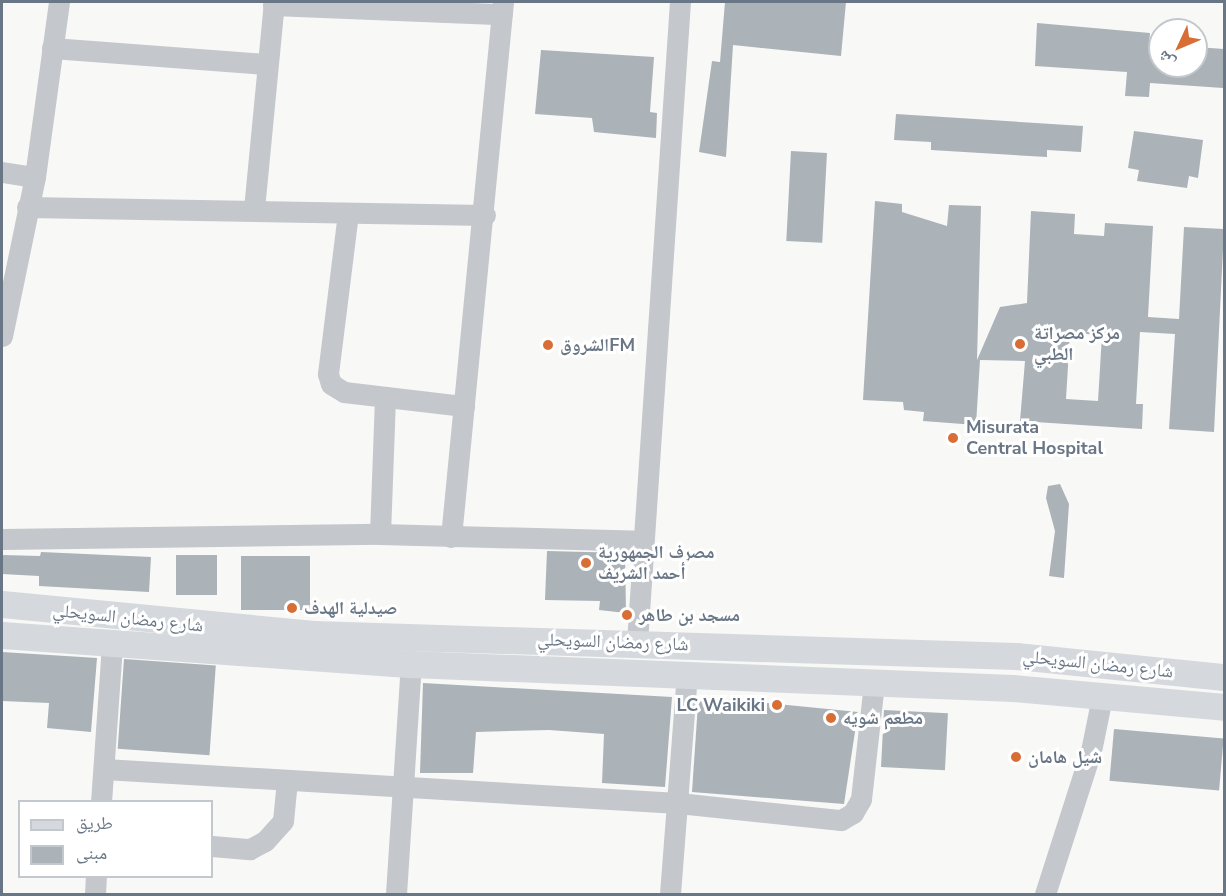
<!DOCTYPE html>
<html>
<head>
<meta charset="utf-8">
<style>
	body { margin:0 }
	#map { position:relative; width:1226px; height:896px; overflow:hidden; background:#f8f8f6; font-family:"Nunito Sans","Noto Naskh Arabic",sans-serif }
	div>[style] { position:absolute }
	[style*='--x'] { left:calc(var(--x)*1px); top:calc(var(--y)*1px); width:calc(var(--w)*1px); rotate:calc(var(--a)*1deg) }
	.building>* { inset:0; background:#abb2b8; transform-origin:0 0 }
	.minor>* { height:21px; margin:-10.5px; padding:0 10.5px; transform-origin:10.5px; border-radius:10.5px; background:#c4c7cb }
	.major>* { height:27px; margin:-13.5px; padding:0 13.5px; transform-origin:13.5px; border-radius:13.5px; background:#d5d9dd }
	.dots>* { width:16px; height:16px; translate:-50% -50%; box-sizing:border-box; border:3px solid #fff; border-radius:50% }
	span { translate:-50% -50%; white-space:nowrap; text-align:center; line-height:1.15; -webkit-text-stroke:6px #fff; paint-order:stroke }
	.poi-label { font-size:18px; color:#697685; font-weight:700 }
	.left { translate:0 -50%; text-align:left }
	.right { translate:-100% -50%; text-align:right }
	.street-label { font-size:18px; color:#697685 }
	.frame { position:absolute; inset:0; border:3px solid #697685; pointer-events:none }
	.legend { position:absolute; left:18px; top:800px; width:195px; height:78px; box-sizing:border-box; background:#fff; border:2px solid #c3c8ce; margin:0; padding:8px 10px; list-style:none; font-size:18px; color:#697685 }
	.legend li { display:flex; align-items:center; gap:12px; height:30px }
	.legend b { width:30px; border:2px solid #c3c8ce }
	.north { position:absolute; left:1148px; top:18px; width:60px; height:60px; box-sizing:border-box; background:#fff; border:2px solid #c3c8ce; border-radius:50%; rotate:226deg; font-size:16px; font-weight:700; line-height:24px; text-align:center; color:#697685 }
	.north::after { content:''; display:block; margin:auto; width:21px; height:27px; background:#d86e36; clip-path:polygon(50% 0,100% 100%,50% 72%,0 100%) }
</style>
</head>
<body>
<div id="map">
	<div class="building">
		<div style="clip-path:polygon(725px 2px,846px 2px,841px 56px,733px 45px,726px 157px,699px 152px,712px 61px,720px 62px)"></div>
		<div style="clip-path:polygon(1037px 23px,1150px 33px,1149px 44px,1160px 45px,1160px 66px,1196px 66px,1196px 47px,1224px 49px,1223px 88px,1150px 83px,1149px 97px,1125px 96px,1127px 72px,1035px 66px)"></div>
		<div style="clip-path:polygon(541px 50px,654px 57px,650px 112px,657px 113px,656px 138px,594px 132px,592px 118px,535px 114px)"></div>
		<div style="clip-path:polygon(896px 114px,1083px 126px,1081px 152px,1047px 150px,1047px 157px,931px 150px,931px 142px,894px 140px)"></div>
		<div style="clip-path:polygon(1134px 131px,1203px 140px,1198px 178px,1189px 176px,1187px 188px,1137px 181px,1139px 170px,1128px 168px)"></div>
		<div style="left:791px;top:151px;width:36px;height:90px;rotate:3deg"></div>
		<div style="clip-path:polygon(evenodd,875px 201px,902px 204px,902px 212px,947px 226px,949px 205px,981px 206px,977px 360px,1000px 307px,1027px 303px,1031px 211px,1075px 214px,1074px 234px,1104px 236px,1105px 223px,1153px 226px,1148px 317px,1179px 319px,1184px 227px,1224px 229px,1214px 432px,1169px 429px,1175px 334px,1140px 332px,1136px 404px,1143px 404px,1142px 429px,1020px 421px,1025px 361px,980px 360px,976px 425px,923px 421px,924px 412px,904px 410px,903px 402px,863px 400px,875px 201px,1070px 333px,1102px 335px,1098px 401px,1066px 399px,1070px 333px)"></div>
		<div style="clip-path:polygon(1060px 484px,1069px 504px,1064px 578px,1049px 576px,1055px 531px,1046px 498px,1048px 486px)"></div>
		<div style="clip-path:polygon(547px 551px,625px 553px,626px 613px,599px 610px,600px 601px,545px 600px)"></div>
		<div style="clip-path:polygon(41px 552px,151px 557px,149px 592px,39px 586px,39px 576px,2px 574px,2px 555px,40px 556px)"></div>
		<div style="left:176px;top:555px;width:41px;height:40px"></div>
		<div style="left:241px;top:556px;width:69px;height:54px"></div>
		<div style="clip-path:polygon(2px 652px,97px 658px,91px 732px,47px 728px,49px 703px,2px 701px)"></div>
		<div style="left:124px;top:659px;width:92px;height:90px;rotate:4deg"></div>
		<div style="clip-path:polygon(423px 683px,672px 697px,665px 787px,602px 783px,604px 734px,549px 730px,476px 732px,473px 773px,420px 773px)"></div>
		<div style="clip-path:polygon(705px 697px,858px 712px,844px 804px,692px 792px,698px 704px)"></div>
		<div style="left:884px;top:710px;width:64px;height:57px;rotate:3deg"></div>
		<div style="left:1114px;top:729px;width:110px;height:52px;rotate:5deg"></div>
	</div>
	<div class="minor">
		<div style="--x:273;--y:5;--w:229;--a:2.3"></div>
		<div style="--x:52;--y:48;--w:214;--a:4.3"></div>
		<div style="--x:2;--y:172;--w:33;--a:9"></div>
		<div style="--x:27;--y:207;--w:458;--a:1"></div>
		<div style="--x:254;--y:209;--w:208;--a:-84.5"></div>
		<div style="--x:348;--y:213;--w:162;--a:97.1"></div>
		<div style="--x:328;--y:374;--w:10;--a:73"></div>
		<div style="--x:331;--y:384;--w:15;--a:32"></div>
		<div style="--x:344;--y:392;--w:121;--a:6.7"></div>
		<div style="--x:2;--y:336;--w:162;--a:-78.3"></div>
		<div style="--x:35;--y:177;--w:177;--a:-82.2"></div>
		<div style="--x:380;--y:534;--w:137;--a:-87.9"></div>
		<div style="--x:451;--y:537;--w:538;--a:-84.45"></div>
		<div style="--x:2;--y:539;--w:378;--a:-0.8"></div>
		<div style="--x:380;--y:534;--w:261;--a:1.5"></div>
		<div style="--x:637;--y:642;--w:641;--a:-86.16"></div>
		<div style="--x:104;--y:769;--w:575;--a:3.39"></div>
		<div style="--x:678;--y:803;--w:164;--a:6"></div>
		<div style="--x:841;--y:820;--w:14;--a:-30"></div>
		<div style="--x:853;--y:813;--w:16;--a:-60"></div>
		<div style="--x:861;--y:799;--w:117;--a:-83.6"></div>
		<div style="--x:101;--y:802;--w:159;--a:-86"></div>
		<div style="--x:212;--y:846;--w:38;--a:5"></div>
		<div style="--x:250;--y:849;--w:17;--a:-28"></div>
		<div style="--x:265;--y:841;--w:27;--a:-48"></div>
		<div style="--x:283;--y:821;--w:41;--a:-84.4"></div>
		<div style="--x:95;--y:894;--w:18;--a:-87"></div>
		<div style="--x:396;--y:894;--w:230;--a:-86.3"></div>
		<div style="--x:670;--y:894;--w:220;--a:-85.6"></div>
		<div style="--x:1045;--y:894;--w:150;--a:-72.2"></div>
		<div style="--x:1091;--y:751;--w:55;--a:-78.5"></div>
	</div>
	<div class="major">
		<div style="--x:2;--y:604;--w:313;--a:5.5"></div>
		<div style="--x:314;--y:634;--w:702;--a:1.8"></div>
		<div style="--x:1016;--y:656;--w:209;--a:5.8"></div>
		<div style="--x:2;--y:635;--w:410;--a:4.1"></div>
		<div style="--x:411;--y:664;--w:602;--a:2.28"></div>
		<div style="--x:1013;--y:688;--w:212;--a:5.1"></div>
	</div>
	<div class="dots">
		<div style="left:1020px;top:344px;background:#d86e36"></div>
		<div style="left:548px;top:345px;background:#d86e36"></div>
		<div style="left:953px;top:438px;background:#d86e36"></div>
		<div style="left:586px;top:563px;background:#d86e36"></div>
		<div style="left:292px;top:608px;background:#d86e36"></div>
		<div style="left:627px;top:615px;background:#d86e36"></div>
		<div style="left:777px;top:705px;background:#d86e36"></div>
		<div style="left:831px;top:718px;background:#d86e36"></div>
		<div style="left:1016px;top:757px;background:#d86e36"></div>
	</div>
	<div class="poi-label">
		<span class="left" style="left:1034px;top:344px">مركز مصراتة<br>الطبي</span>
		<span class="left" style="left:560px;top:345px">الشروقFM</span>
		<span class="left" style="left:966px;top:438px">Misurata<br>Central Hospital</span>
		<span class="left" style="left:598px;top:563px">مصرف الجمهورية<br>أحمد الشريف</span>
		<span class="left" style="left:304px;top:608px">صيدلية الهدف</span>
		<span class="left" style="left:639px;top:615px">مسجد بن طاهر</span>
		<span class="right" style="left:765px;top:705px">LC Waikiki</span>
		<span class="left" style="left:843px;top:718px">مطعم شويه</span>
		<span class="left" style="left:1028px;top:757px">شيل هامان</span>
	</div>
	<div class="street-label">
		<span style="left:128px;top:618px;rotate:6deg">شارع رمضان السويحلي</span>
		<span style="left:613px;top:642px;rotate:2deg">شارع رمضان السويحلي</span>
		<span style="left:1098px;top:664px;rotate:6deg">شارع رمضان السويحلي</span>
	</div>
	<div class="frame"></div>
	<ul class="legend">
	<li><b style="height:8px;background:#d5d9dd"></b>طريق</li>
	<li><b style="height:16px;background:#abb2b8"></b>مبنى</li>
	</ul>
	<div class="north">ش</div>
</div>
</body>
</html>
